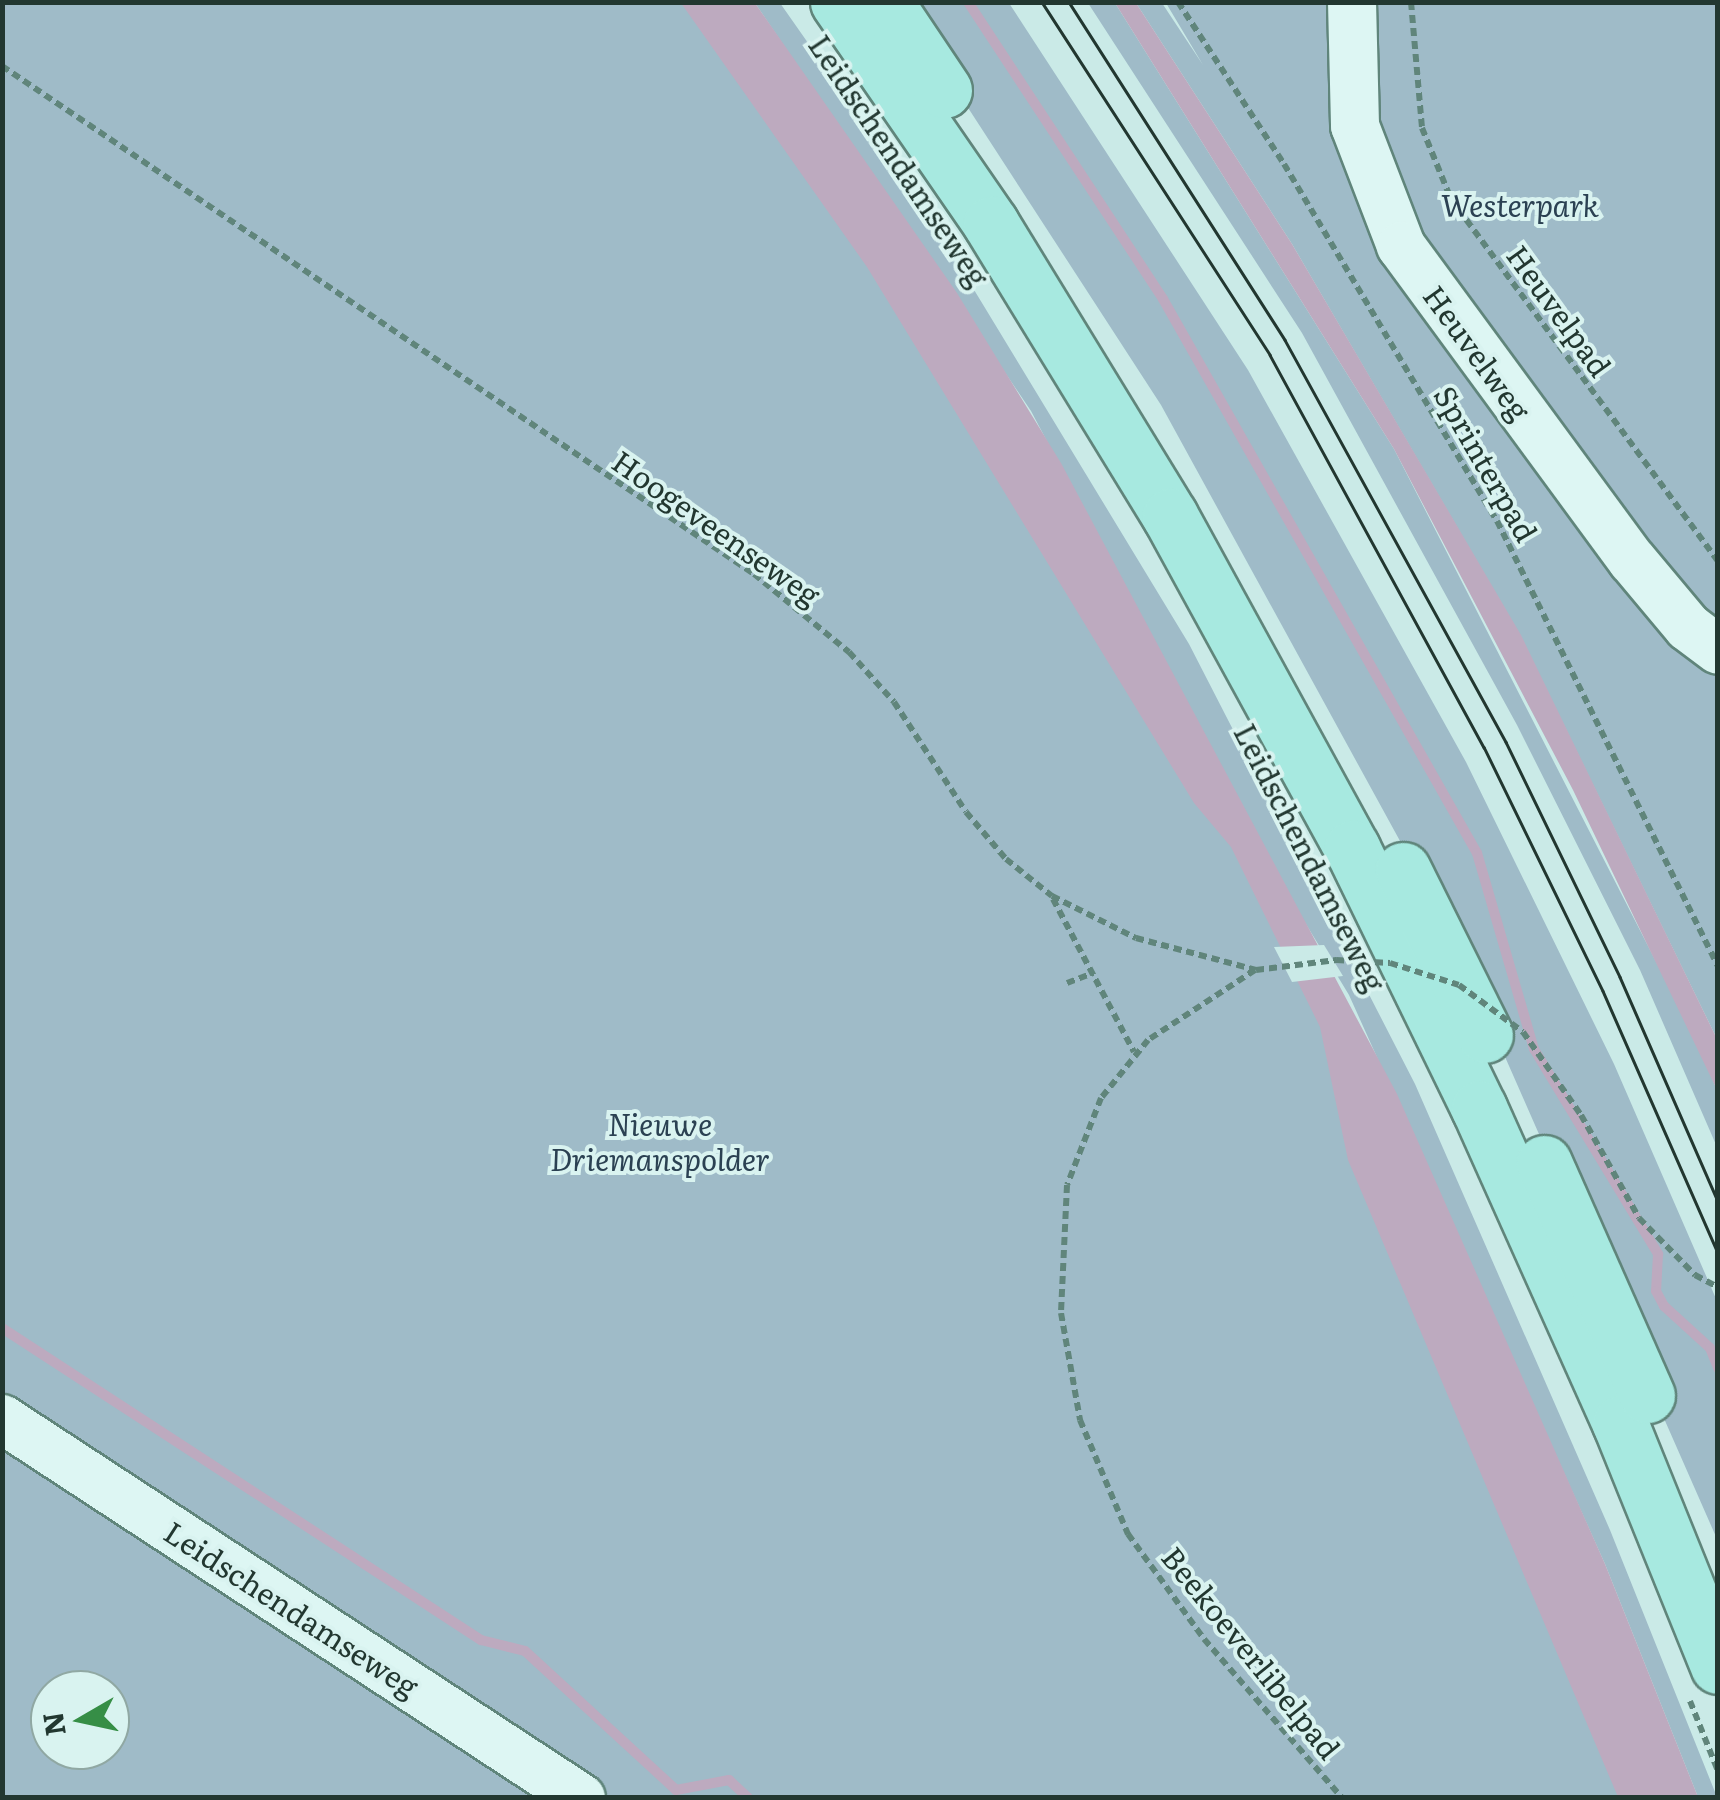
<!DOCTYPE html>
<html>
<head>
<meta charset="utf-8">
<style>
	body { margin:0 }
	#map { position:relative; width:1720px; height:1800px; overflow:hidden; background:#caeae7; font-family:Literata,serif }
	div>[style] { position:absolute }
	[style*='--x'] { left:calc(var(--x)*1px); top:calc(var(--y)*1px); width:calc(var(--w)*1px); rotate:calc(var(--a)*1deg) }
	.green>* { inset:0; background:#9fbbc8 }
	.water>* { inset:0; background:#bdaabf }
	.pier>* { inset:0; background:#caeae7 }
	.stream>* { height:10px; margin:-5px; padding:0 5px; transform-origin:5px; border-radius:5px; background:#bdaabf }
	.path>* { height:6px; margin-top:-3px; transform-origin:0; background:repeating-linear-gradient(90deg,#60857b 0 8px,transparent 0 13px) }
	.roads { filter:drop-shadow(2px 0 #60857b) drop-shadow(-2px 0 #60857b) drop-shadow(0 2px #60857b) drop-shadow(0 -2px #60857b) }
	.minor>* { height:48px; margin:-24px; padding:0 24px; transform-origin:24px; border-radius:24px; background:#ddf6f3 }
	.major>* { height:55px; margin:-27.5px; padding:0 27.5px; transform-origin:27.5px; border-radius:27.5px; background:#a7e9e0 }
	.tram>* { height:2.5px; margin:-1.25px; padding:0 1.25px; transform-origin:1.25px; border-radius:1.25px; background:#223730 }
	.path-bridge>* { height:6px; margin-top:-3px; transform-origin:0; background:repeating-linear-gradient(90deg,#60857b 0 8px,transparent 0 13px) }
	span { translate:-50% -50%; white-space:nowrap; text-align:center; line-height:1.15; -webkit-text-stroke:8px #d9f3f0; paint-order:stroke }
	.street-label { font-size:30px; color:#223730 }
	.park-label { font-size:30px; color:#2b4152; font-style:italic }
	.frame { position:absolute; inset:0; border:5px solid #223730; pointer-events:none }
	.north { position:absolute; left:30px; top:1670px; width:100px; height:100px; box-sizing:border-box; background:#d9f3f0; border:2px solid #90a8a3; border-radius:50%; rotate:261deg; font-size:28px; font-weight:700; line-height:40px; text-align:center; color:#223730 }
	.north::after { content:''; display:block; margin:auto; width:35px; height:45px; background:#368e46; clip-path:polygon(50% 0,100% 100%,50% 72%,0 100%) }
</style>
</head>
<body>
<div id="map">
	<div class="green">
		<div style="clip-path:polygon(evenodd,2px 3px,734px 3px,1121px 601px,1388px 1123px,1665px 1797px,3px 1797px,2px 3px,50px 1690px,110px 1690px,110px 1750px,50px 1750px,50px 1690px)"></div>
		<div style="clip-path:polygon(755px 3px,780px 3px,928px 214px,1189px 644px,1415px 1084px,1610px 1530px,1717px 1797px,1698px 1797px,1605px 1564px,1349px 995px,1278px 878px,1031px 411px)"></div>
		<div style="clip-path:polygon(900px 3px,1009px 3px,1248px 370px,1466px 762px,1614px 1064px,1717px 1301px,1717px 1539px,1451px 934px,1161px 405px)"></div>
		<div style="clip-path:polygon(1088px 3px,1115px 3px,1394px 449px,1693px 1034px,1717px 1090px,1717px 1147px,1640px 970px,1517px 725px,1302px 333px)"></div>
		<div style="clip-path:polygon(1136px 3px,1162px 3px,1203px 65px,1166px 3px,1717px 3px,1717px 1039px,1520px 635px,1292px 244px)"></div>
	</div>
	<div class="water">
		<div style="clip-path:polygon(681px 3px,755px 3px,957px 293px,1061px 463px,1397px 1094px,1605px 1564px,1698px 1797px,1618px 1797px,1348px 1160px,1320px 1027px,1231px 847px,1194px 803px,867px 267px)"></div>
		<div style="clip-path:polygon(1115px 3px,1136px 3px,1292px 244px,1521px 635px,1717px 1039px,1717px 1090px,1573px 790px,1394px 449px)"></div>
	</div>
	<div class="pier">
		<div style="clip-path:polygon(1324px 945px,1343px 976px,1292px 982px,1274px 947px)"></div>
	</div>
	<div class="stream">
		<div style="--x:968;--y:2;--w:355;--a:56.7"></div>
		<div style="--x:1163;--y:299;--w:637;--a:60.46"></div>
		<div style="--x:1477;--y:853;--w:204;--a:73.8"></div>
		<div style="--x:1534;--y:1049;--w:240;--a:58.8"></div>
		<div style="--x:1658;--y:1254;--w:37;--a:93"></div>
		<div style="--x:1656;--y:1291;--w:17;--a:62"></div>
		<div style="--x:1664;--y:1306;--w:62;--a:42.4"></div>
		<div style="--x:1710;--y:1348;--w:22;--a:68"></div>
		<div style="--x:2;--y:1328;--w:572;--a:33.08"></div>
		<div style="--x:481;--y:1640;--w:45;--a:14"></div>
		<div style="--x:525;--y:1651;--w:205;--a:42.6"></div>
		<div style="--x:676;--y:1790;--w:54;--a:-10.7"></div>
		<div style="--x:729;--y:1780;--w:26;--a:43"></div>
	</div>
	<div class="path">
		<div style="--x:1178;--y:2;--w:194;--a:56.8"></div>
		<div style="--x:1284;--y:164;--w:416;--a:59.2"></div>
		<div style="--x:1497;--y:521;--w:498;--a:63.6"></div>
		<div style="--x:1411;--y:2;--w:126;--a:85"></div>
		<div style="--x:1422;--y:128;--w:77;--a:67.8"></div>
		<div style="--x:1451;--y:199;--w:450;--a:53.6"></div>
		<div style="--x:2;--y:66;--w:908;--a:34.04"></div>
		<div style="--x:754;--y:574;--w:123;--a:39.4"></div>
		<div style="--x:849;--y:652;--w:67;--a:48"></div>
		<div style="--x:894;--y:702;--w:131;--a:56.8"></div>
		<div style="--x:966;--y:812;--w:62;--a:49.6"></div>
		<div style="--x:1006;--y:859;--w:59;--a:38.8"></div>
		<div style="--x:1052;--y:896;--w:94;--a:26.6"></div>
		<div style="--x:1136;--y:938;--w:124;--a:14.9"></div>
		<div style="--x:1053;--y:899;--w:173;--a:62.1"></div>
		<div style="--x:1255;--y:970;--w:128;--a:146.8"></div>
		<div style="--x:1148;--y:1040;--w:75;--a:129"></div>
		<div style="--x:1101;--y:1098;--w:93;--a:111.3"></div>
		<div style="--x:1067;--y:1185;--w:128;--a:92.7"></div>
		<div style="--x:1061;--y:1313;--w:109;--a:79.9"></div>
		<div style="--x:1080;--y:1420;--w:124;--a:67.2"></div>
		<div style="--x:1128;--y:1534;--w:130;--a:54.1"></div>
		<div style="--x:1204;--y:1639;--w:211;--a:49"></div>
		<div style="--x:1067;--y:983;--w:28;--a:-21"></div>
		<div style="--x:1581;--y:1115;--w:118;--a:60.6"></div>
		<div style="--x:1639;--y:1218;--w:80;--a:45.5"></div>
		<div style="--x:1695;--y:1275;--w:26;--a:28"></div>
		<div style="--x:1690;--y:1701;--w:75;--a:68.2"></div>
	</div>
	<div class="roads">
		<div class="minor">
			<div style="--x:1352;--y:2;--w:124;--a:88.6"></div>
			<div style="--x:1355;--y:126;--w:129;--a:69"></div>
			<div style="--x:1401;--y:246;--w:390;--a:53.7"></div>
			<div style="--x:1632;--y:560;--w:87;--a:50.1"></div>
			<div style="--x:1688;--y:627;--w:38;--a:37"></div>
			<div style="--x:2;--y:1419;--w:692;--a:33.21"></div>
		</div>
		<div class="major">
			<div style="--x:838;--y:2;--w:270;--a:55.4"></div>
			<div style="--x:991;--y:224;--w:342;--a:58.5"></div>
			<div style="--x:1170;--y:516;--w:379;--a:61.3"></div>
			<div style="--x:1352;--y:848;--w:289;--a:64"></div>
			<div style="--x:1479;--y:1108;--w:345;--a:65.9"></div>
			<div style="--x:1620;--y:1423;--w:262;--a:68"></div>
			<div style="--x:885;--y:2;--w:106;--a:56.2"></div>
			<div style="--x:1403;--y:870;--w:184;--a:63.6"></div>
			<div style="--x:1544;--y:1163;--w:254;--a:66.1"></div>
		</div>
	</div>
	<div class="tram">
		<div style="--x:1042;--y:2;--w:420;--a:57.1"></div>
		<div style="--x:1270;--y:355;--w:447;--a:61.4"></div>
		<div style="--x:1484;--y:747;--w:271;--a:64"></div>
		<div style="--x:1603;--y:991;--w:286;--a:66.3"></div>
		<div style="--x:1069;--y:2;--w:401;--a:57.4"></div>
		<div style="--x:1285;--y:340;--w:459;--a:61.2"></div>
		<div style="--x:1506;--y:742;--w:261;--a:64.1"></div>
		<div style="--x:1620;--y:977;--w:244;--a:66.4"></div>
	</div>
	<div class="path-bridge">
		<div style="--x:1256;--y:970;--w:81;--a:-7.1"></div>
		<div style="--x:1336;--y:960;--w:54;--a:3.2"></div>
		<div style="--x:1390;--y:963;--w:72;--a:17.7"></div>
		<div style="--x:1459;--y:985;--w:79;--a:36.3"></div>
		<div style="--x:1523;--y:1032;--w:101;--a:55.1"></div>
	</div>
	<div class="street-label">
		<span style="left:900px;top:160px;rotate:56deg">Leidschendamseweg</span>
		<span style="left:1560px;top:310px;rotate:54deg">Heuvelpad</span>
		<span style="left:1478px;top:352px;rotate:54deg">Heuvelweg</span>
		<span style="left:1487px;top:463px;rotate:60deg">Sprinterpad</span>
		<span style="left:717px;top:527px;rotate:35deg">Hoogeveenseweg</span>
		<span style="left:1311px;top:857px;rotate:63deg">Leidschendamseweg</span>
		<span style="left:292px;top:1608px;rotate:33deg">Leidschendamseweg</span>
		<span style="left:1252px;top:1652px;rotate:51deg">Beekoeverlibelpad</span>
	</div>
	<div class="park-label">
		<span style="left:1520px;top:204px">Westerpark</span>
		<span style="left:660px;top:1140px">Nieuwe<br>Driemanspolder</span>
	</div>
	<div class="frame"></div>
	<div class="north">N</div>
</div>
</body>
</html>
